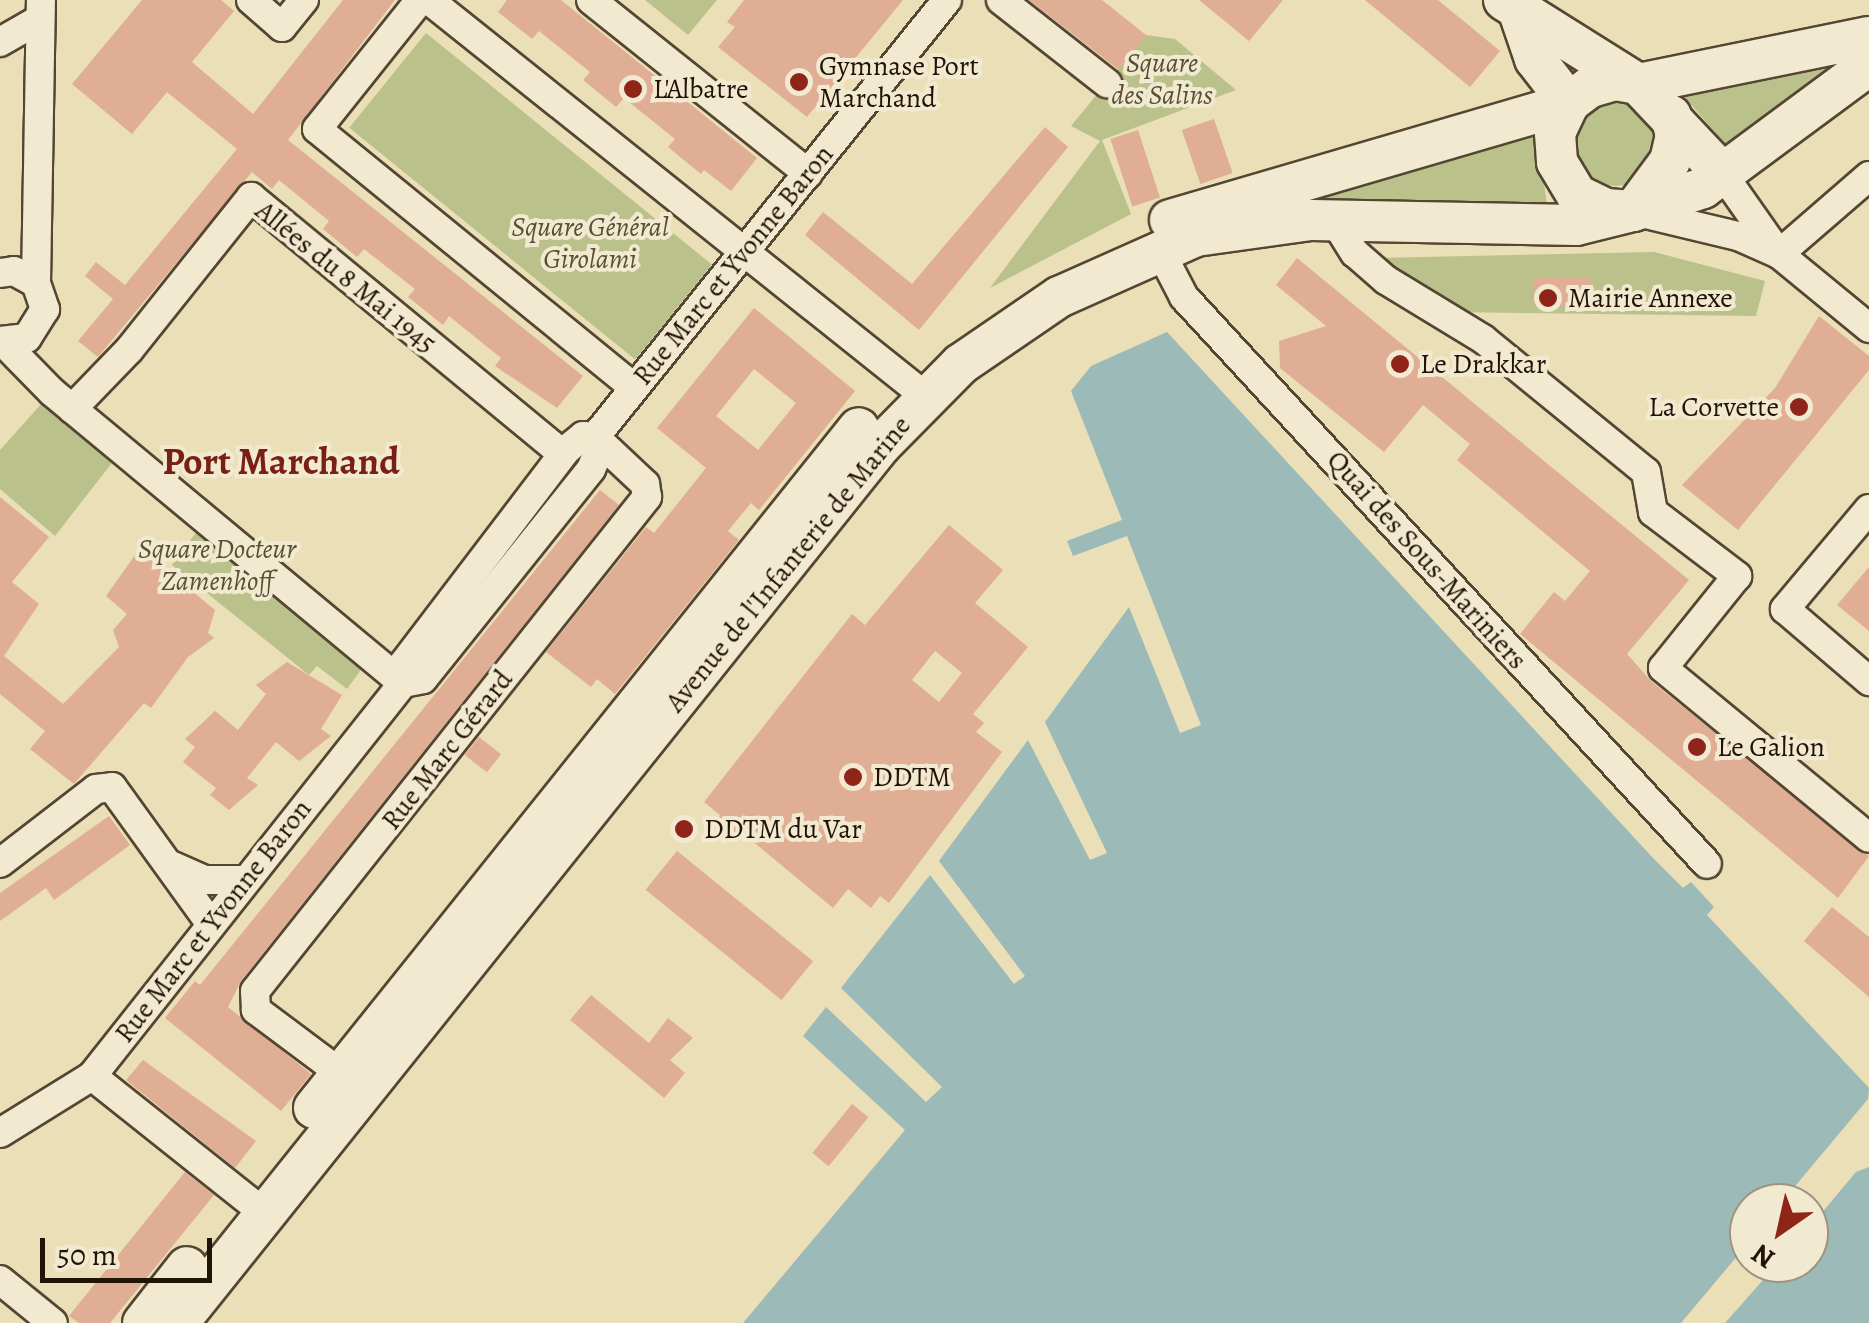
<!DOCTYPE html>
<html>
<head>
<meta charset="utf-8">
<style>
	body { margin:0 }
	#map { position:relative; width:1869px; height:1323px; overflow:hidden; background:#eadfb6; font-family:Alegreya,serif }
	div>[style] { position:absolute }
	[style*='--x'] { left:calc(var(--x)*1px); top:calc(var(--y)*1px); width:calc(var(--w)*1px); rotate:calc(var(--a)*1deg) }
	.green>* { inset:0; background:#bbc18b; transform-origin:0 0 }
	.round { border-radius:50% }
	.water>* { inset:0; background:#9bbab8 }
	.building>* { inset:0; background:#e0ad95; transform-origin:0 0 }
	.roads { filter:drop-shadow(2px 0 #544633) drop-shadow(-2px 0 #544633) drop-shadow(0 2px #544633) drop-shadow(0 -2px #544633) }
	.minor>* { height:28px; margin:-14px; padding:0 14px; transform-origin:14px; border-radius:14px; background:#f1ead0 }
	.secondary>* { height:40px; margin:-20px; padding:0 20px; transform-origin:20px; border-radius:20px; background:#f1ead0 }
	.dots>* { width:28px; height:28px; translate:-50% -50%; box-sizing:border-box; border:5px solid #f1ead0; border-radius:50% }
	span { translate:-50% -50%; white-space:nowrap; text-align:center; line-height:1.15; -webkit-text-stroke:8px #f1ead0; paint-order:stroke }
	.park-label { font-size:28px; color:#585035; font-style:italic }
	.poi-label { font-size:28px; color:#221307 }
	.left { translate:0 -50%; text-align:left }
	.right { translate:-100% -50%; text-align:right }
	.street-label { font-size:28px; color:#221307 }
	.district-label { font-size:38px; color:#7a1f14; font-weight:700 }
	.north { position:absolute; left:1729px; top:1183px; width:100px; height:100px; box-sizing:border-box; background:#f1ead0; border:2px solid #9e9480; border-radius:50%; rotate:214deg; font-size:28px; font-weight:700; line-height:40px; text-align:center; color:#221307 }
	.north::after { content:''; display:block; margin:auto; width:35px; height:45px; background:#8f2418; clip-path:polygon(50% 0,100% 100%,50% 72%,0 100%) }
	.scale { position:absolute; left:40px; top:1238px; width:172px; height:45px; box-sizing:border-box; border:5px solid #221307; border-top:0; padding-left:12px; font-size:30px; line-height:35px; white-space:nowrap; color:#221307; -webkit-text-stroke:8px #f1ead0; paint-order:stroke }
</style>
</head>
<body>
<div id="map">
	<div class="green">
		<div style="clip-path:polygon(645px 0,717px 0,688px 35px)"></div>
		<div style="left:426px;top:33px;width:368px;height:122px;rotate:39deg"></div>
		<div style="clip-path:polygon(1146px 35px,1175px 39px,1236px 90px,1102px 140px,1131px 214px,990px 288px,1100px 141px,1071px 126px)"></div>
		<div style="clip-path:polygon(1845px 42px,1863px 70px,1740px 161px,1668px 78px)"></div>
		<div class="round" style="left:1573px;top:102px;width:84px;height:84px"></div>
		<div style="clip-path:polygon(1534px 113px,1550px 226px,1334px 220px,1317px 175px)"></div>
		<div style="clip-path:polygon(1654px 252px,1765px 281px,1756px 316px,1444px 312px,1377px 258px)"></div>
		<div style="clip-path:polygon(52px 392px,122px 450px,55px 536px,0 489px,0 450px)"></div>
		<div style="clip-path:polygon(206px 519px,371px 656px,347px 689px,317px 666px,309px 675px,172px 565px)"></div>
	</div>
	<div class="water">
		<div style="clip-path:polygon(1167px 332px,1653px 858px,1683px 888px,1691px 882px,1714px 907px,1707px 915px,1869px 1088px,1868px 1099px,1781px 1203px,1749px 1203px,1749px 1242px,1681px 1323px,743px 1323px,905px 1130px,803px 1036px,826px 1007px,926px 1102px,942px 1087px,841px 988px,930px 875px,1014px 984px,1025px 976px,939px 861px,1028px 740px,1090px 860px,1107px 853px,1045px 722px,1129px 607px,1180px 733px,1201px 725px,1127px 536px,1073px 556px,1067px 541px,1122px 520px,1071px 391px,1091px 366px)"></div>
		<div style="clip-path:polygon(1869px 1167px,1869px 1323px,1725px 1323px,1778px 1263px,1809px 1263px,1809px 1228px,1856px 1172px)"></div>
	</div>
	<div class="building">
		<div style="clip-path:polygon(142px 0,221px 0,234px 11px,192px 62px,253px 114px,343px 0,395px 0,288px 140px,583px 376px,557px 408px,495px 366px,501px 358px,449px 316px,443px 325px,408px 297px,415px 289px,364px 249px,357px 257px,323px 229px,329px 221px,279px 180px,272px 189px,252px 172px,98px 357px,78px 341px,113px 299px,85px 276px,96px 262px,125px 285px,237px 149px,167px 92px,132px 134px,72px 84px)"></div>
		<div style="clip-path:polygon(507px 0,561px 0,757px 158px,731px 191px,704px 170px,701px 174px,668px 147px,675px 139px,624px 98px,616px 107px,583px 80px,590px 72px,539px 31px,532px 39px,498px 12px)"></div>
		<div style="clip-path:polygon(744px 0,903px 0,807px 117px,718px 47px,735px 27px,727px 22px)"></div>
		<div style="clip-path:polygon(1029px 0,1102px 0,1146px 35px,1119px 70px)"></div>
		<div style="clip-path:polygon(1199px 0,1283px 0,1249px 41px)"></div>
		<div style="clip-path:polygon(1365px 0,1438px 0,1500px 51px,1470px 87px)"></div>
		<div style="left:1214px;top:119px;width:57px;height:34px;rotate:71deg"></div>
		<div style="clip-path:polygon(1045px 127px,1068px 147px,919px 330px,805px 235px,823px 212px,912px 284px)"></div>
		<div style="left:1138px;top:130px;width:71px;height:29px;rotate:72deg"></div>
		<div style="clip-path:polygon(1297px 258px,1689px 580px,1627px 654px,1652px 682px,1869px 856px,1838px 898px,1520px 634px,1554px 592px,1565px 601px,1590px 571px,1457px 460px,1470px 444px,1423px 405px,1384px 452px,1280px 368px,1279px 341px,1326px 326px,1276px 285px)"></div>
		<div style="left:1591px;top:278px;width:28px;height:57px;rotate:90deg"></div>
		<div style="clip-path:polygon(evenodd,754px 308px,855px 391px,759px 510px,751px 503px,728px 531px,739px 540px,615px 694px,597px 679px,591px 687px,546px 652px,646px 527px,654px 533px,706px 468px,657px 428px,754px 308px,754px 369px,796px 403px,758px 450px,716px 416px,754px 369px)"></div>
		<div style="clip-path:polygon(1819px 316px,1869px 356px,1869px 370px,1738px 530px,1682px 485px,1775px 388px)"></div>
		<div style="clip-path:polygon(600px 490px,619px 505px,241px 981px,228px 1007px,311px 1074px,281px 1111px,165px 1018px,195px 981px,200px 985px)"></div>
		<div style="clip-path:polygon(0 497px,49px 537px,12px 582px,39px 604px,4px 656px,63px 704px,119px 647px,113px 630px,127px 614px,106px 596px,140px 548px,215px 610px,208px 633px,214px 638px,188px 657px,151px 708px,144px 703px,74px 784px,30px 749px,45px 731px,0 694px)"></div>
		<div style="clip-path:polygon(evenodd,949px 525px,1003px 570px,975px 603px,1028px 647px,973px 714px,984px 723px,976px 732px,1002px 752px,889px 903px,880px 896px,871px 908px,848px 889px,833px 908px,744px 834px,740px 838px,717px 820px,720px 815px,704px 802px,852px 614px,865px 625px,949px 525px,935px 651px,962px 673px,939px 702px,912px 680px,935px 651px)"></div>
		<div style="clip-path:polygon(1869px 567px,1869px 631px,1837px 605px)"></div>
		<div style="clip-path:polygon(287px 662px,342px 695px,321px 729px,331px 736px,299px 761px,276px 742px,247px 778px,258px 785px,229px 810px,210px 795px,216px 788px,183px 762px,195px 747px,185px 739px,215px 711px,238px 730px,266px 694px,256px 685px)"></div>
		<div style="left:479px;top:737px;width:28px;height:23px;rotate:38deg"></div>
		<div style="clip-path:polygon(109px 816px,130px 845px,54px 900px,46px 888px,0 921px,0 893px)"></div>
		<div style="left:677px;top:851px;width:175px;height:50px;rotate:39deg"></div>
		<div style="clip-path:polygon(1832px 907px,1869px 937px,1869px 997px,1804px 941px)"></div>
		<div style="clip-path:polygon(591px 995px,649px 1043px,668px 1018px,693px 1038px,670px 1060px,685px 1073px,664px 1098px,570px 1020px)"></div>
		<div style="clip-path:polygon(143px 1060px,256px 1141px,235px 1168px,126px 1080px)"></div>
		<div style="left:852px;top:1104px;width:21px;height:63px;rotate:39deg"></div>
		<div style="clip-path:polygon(185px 1172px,214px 1195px,110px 1323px,79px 1323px,69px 1316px)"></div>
	</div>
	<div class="roads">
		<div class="minor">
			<div style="--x:251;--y:0;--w:41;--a:41.1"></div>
			<div style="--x:282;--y:27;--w:35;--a:-51"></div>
			<div style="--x:420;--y:0;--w:165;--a:128.6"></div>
			<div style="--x:317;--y:129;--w:408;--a:39.2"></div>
			<div style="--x:429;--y:0;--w:635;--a:38.6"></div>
			<div style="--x:591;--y:0;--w:278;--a:38.6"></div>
			<div style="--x:1001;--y:0;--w:135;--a:38.1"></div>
			<div style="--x:0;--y:42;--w:46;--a:-29.9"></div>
			<div style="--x:1722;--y:173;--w:99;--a:54.9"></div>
			<div style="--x:1779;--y:254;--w:117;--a:39.4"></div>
			<div style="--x:1637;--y:212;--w:104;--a:13.4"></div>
			<div style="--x:1738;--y:236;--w:45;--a:23.7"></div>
			<div style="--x:1334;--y:220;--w:39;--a:58"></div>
			<div style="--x:1355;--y:253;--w:41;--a:41.1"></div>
			<div style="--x:1386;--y:280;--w:114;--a:31.3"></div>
			<div style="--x:1483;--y:339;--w:210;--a:39.2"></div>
			<div style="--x:1646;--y:472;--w:41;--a:80.1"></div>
			<div style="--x:1653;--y:512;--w:106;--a:37.3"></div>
			<div style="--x:1737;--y:576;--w:118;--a:128.8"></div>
			<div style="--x:1663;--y:668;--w:267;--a:39.5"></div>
			<div style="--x:1159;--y:249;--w:54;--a:62.5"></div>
			<div style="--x:1184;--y:297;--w:771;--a:47.31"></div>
			<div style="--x:1779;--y:254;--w:119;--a:-40.9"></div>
			<div style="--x:0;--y:273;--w:14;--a:-8"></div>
			<div style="--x:14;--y:271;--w:25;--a:29"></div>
			<div style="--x:36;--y:283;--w:28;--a:71"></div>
			<div style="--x:45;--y:309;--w:34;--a:122"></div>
			<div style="--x:27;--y:338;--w:27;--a:174"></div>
			<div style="--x:36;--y:283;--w:283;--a:-89"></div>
			<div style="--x:3;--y:342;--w:70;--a:45.6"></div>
			<div style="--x:52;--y:392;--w:456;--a:39.7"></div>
			<div style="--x:72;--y:409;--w:82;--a:-46"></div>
			<div style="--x:129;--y:350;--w:196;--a:-51.4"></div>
			<div style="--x:251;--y:197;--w:404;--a:39.5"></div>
			<div style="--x:1869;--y:509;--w:131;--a:130"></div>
			<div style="--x:1785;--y:609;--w:111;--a:40.6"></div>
			<div style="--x:403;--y:683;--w:20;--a:-11"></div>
			<div style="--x:423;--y:679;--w:269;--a:-51.3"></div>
			<div style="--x:591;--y:469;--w:20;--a:-66"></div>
			<div style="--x:599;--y:451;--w:15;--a:-106"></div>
			<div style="--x:0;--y:863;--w:121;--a:-37.6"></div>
			<div style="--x:96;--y:789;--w:16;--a:-7"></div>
			<div style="--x:112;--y:787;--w:168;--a:54.2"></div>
			<div style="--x:173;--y:866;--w:34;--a:24"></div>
			<div style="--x:204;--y:880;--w:41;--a:0"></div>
			<div style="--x:92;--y:1076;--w:220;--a:38.5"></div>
			<div style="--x:355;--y:1084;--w:124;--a:-143.2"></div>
			<div style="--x:256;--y:1010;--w:19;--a:-93"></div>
			<div style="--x:255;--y:991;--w:631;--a:-51.57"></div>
			<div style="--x:647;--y:497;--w:13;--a:-99"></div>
			<div style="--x:645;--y:484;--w:69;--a:-136.8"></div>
			<div style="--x:0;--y:1133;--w:108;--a:-31.8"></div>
			<div style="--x:92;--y:1076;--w:501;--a:-51.64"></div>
			<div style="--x:403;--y:683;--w:20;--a:-87"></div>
			<div style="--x:404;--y:663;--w:268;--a:-52.7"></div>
			<div style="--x:566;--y:450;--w:22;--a:-39"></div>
			<div style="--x:583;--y:436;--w:12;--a:5"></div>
			<div style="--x:595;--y:437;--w:561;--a:-51.15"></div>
			<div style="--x:0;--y:1280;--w:68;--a:39.1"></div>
		</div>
		<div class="secondary">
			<div style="--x:1504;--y:0;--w:158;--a:32.1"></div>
			<div style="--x:1519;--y:12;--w:50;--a:71.2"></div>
			<div style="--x:1535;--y:59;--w:56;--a:52.3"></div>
			<div style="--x:1638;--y:84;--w:236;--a:-11.5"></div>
			<div style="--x:1722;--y:173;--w:122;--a:-133.3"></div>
			<div style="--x:1638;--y:84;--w:23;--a:-170"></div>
			<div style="--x:1615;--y:80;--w:26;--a:164"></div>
			<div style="--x:1590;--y:87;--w:26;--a:143"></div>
			<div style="--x:1569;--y:103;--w:33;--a:115"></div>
			<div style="--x:1555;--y:133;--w:29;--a:86"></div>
			<div style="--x:1557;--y:162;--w:39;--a:59"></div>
			<div style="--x:1577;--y:195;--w:32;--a:26"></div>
			<div style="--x:1606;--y:209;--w:27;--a:4"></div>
			<div style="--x:1633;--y:211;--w:74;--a:-18.2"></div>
			<div style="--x:1703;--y:188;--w:207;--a:-36.5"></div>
			<div style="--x:1633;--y:211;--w:62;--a:-53.5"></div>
			<div style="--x:1670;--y:161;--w:26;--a:-77"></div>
			<div style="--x:1676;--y:136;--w:21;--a:-104"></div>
			<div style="--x:1170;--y:220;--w:416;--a:-16.3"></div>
			<div style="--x:314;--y:1108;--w:871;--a:-51.29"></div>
			<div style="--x:143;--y:1323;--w:71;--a:-51.8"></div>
			<div style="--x:178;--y:1323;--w:1123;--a:-51.32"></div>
			<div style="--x:880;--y:446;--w:115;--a:-45.4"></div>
			<div style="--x:961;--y:364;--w:119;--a:-34.4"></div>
			<div style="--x:1059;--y:297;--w:150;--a:-24"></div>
			<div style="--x:1196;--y:236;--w:116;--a:-7.9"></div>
			<div style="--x:1311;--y:220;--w:265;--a:1.1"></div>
			<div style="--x:1576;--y:225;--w:59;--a:-13.8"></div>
		</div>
	</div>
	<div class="dots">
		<div style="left:799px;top:82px;background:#8f2418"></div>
		<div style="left:633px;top:89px;background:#8f2418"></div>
		<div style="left:1548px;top:298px;background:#8f2418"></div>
		<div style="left:1400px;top:364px;background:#8f2418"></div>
		<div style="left:1799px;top:407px;background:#8f2418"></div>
		<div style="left:1697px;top:747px;background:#8f2418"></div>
		<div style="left:853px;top:777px;background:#8f2418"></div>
		<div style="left:684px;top:829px;background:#8f2418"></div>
	</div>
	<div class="park-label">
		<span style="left:1162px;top:79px">Square<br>des Salins</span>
		<span style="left:590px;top:243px">Square Général<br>Girolami</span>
		<span style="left:217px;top:565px">Square Docteur<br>Zamenhoff</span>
	</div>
	<div class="poi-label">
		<span class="left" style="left:819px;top:82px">Gymnase Port<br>Marchand</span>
		<span class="left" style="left:653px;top:89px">L'Albatre</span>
		<span class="left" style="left:1568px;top:298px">Mairie Annexe</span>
		<span class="left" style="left:1420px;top:364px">Le Drakkar</span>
		<span class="right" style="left:1779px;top:407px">La Corvette</span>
		<span class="left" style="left:1717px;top:747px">Le Galion</span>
		<span class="left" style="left:873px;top:777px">DDTM</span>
		<span class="left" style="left:704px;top:829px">DDTM du Var</span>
	</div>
	<div class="street-label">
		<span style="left:733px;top:265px;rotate:-51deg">Rue Marc et Yvonne Baron</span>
		<span style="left:346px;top:277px;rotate:39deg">Allées du 8 Mai 1945</span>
		<span style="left:1427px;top:560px;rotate:48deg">Quai des Sous-Mariniers</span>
		<span style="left:788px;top:564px;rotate:-51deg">Avenue de l'Infanterie de Marine</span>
		<span style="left:447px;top:750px;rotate:-52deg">Rue Marc Gérard</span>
		<span style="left:213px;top:921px;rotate:-52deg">Rue Marc et Yvonne Baron</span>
	</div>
	<div class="district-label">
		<span style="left:281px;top:462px">Port Marchand</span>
	</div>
	<div class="north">N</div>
	<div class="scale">50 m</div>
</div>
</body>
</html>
